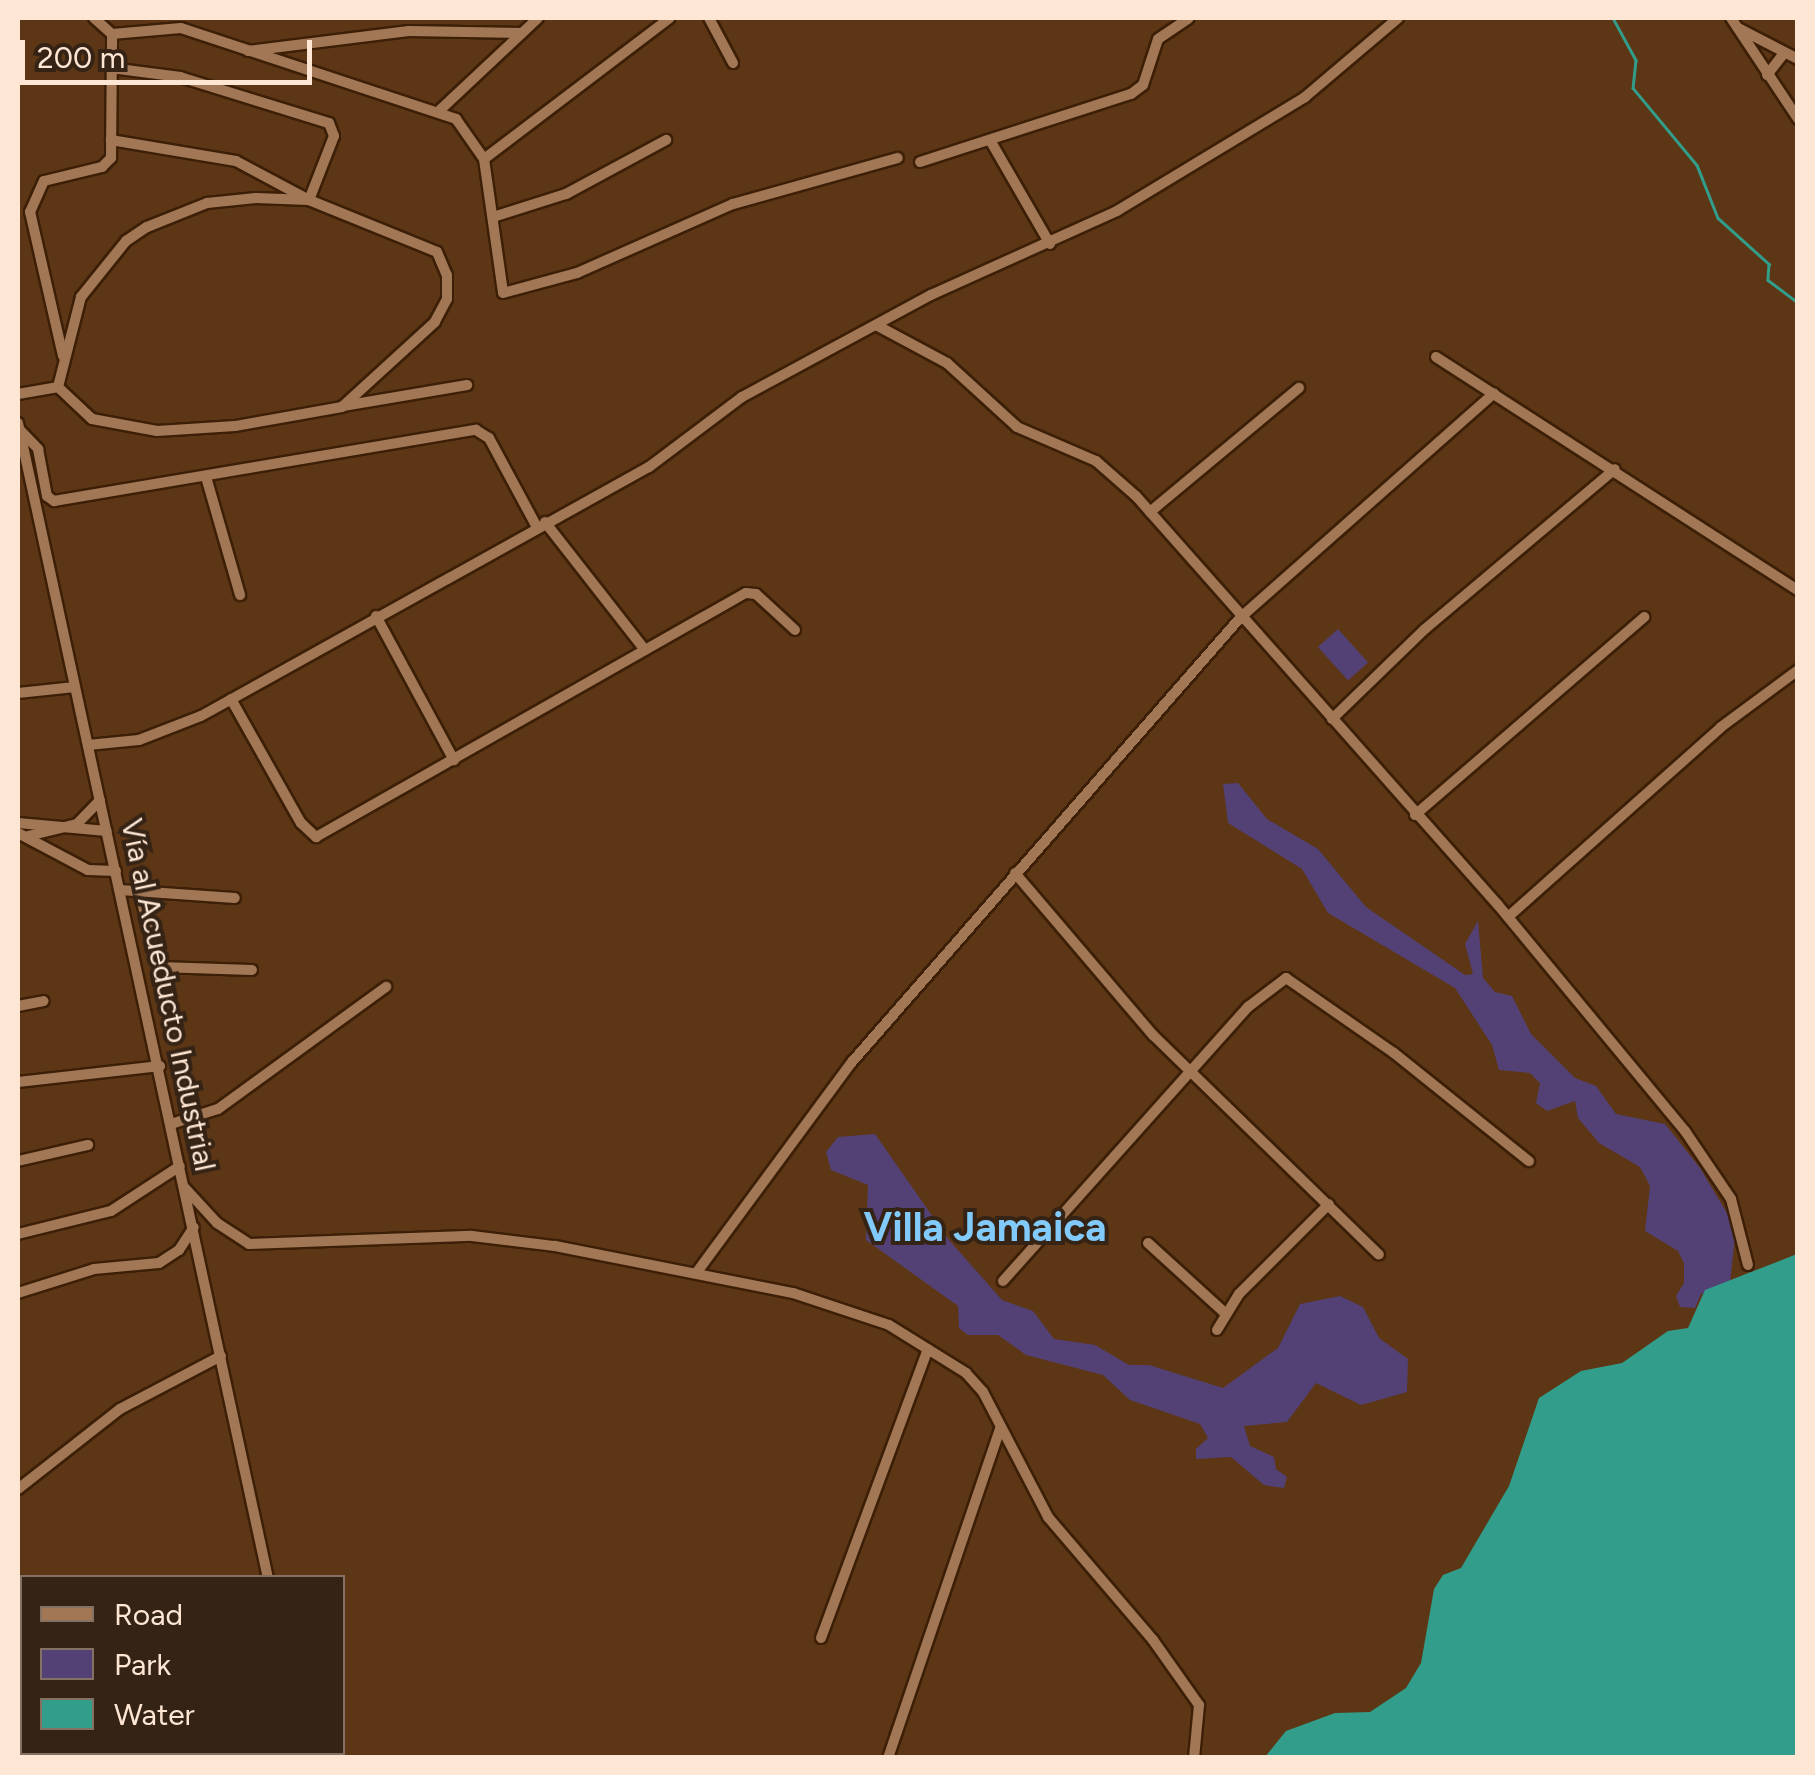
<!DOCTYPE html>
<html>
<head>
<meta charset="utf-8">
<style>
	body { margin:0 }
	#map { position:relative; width:1815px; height:1775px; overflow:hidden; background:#5c3615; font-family:Figtree,sans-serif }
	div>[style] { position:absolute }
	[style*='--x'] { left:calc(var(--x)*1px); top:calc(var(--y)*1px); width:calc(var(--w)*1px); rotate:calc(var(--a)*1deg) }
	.green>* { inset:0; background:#534175; transform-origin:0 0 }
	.water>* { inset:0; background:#329d8a }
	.stream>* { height:2.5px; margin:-1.25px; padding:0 1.25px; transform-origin:1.25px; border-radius:1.25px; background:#329d8a }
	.roads { filter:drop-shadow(2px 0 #3c1f06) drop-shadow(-2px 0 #3c1f06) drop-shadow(0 2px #3c1f06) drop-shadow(0 -2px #3c1f06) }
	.street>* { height:10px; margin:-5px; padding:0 5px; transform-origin:5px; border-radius:5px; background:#a27756 }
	span { translate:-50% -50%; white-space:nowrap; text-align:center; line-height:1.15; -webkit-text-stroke:8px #352315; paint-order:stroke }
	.street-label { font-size:30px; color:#fee6d4 }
	.district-label { font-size:40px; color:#81cafa; font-weight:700 }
	.frame { position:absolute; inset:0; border:20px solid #fee6d4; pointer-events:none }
	.legend { position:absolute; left:20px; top:1575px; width:325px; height:180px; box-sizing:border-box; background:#352315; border:2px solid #857161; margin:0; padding:12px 18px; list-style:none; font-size:30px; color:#fee6d4 }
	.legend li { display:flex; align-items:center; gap:20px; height:50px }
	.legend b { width:50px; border:2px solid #857161 }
	.scale { position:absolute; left:20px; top:40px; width:292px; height:45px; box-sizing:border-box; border:5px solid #fee6d4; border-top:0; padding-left:12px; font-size:30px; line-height:35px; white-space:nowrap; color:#fee6d4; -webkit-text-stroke:8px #352315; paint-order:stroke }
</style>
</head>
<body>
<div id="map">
	<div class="green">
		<div style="left:1338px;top:629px;width:45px;height:27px;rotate:48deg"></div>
		<div style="clip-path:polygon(1238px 783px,1267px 819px,1318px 849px,1366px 907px,1465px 975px,1473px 974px,1465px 944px,1478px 921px,1483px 978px,1495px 992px,1512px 996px,1531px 1034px,1575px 1078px,1596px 1086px,1616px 1114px,1665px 1124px,1700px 1168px,1736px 1228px,1730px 1283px,1701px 1294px,1695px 1308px,1680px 1307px,1676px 1296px,1684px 1283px,1684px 1263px,1678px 1251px,1645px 1231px,1650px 1186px,1640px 1167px,1599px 1143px,1578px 1118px,1575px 1101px,1547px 1111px,1536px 1103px,1540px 1083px,1530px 1073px,1499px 1070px,1492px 1045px,1455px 988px,1328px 913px,1302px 869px,1228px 823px,1223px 784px)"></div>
		<div style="clip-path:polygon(875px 1134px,949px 1240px,1002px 1300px,1033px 1311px,1054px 1339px,1095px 1345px,1129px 1365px,1149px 1365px,1223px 1388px,1278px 1348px,1300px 1304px,1340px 1296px,1363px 1307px,1379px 1338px,1408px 1359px,1407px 1392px,1361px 1405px,1316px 1383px,1287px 1422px,1244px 1426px,1250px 1446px,1274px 1457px,1276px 1469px,1287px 1477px,1284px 1488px,1264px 1485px,1231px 1457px,1196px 1459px,1196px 1449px,1208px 1438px,1200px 1424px,1130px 1400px,1103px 1375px,1026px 1355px,998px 1335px,968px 1335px,959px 1328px,958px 1306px,866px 1240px,868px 1185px,831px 1170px,826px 1152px,838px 1137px)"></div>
	</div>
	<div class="water">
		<div style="clip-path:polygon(1797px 1254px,1797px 1757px,1265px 1757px,1286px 1731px,1335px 1713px,1370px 1712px,1406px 1688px,1421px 1663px,1434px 1589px,1443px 1575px,1461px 1568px,1509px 1486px,1539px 1398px,1581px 1371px,1622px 1363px,1668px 1331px,1688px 1328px,1705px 1290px)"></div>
	</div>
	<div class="stream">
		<div style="--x:1613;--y:18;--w:48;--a:61.3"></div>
		<div style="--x:1636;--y:60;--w:28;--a:96"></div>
		<div style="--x:1633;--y:88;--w:100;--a:50.3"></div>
		<div style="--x:1697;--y:165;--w:57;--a:68.4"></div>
		<div style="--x:1718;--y:218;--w:69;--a:42"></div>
		<div style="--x:1769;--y:264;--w:16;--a:94"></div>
		<div style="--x:1768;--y:280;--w:38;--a:37"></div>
	</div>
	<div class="roads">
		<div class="street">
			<div style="--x:94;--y:18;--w:24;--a:42"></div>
			<div style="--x:112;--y:34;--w:69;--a:-5"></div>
			<div style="--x:181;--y:28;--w:290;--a:18.3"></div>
			<div style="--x:456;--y:119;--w:49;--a:55"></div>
			<div style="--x:484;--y:159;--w:135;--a:81.9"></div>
			<div style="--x:503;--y:293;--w:77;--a:-15.1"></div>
			<div style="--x:577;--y:273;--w:171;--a:-23.9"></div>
			<div style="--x:733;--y:204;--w:171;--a:-15.6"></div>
			<div style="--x:709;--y:18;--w:51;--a:61.9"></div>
			<div style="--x:1731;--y:18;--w:121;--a:56.4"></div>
			<div style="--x:1738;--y:28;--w:68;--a:27.3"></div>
			<div style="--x:248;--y:51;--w:162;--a:-7.1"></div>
			<div style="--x:409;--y:31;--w:113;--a:1"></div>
			<div style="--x:111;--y:68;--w:70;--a:7.4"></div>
			<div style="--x:180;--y:77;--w:156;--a:17.2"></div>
			<div style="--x:329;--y:123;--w:14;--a:69"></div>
			<div style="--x:334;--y:136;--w:69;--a:111.3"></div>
			<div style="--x:309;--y:200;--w:83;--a:-151.9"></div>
			<div style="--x:236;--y:161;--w:127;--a:-170.5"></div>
			<div style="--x:1767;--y:75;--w:28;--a:-52"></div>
			<div style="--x:440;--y:110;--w:134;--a:-43.2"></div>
			<div style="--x:990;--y:140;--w:120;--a:60"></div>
			<div style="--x:484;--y:159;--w:233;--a:-37.2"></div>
			<div style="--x:920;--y:162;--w:222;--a:-17.9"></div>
			<div style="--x:1131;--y:94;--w:15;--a:-37"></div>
			<div style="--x:1143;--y:85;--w:48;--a:-71.9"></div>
			<div style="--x:1158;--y:39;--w:37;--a:-34"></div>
			<div style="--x:256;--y:198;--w:53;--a:2.2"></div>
			<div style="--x:309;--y:200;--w:138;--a:22.1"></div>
			<div style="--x:437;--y:252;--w:25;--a:67"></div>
			<div style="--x:447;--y:275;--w:24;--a:90"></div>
			<div style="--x:447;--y:299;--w:26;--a:118"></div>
			<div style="--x:435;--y:322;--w:126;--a:137.6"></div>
			<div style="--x:342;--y:407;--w:109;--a:169.9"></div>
			<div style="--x:235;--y:426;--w:78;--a:176.3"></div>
			<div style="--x:157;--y:431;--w:66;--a:-169.5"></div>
			<div style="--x:92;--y:419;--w:47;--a:-136.7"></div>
			<div style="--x:58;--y:387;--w:93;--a:-75.7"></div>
			<div style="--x:81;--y:297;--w:72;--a:-51.2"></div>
			<div style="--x:126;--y:241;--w:25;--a:-34"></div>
			<div style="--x:147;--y:227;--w:65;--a:-21.8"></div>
			<div style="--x:207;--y:203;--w:49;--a:-5.8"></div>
			<div style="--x:493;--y:217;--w:77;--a:-17.5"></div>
			<div style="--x:566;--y:194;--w:114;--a:-28.4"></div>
			<div style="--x:876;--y:325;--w:81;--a:28.2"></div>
			<div style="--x:947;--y:363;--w:95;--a:42.4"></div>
			<div style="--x:1017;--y:427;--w:86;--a:23.3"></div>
			<div style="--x:1096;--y:461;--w:53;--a:41.2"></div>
			<div style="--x:1136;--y:496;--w:546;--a:48.49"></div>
			<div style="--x:1498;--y:905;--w:293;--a:50.4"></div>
			<div style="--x:1685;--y:1131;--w:82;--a:55.9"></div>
			<div style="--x:1731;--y:1199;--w:68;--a:75.6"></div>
			<div style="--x:63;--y:356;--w:148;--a:-102.9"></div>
			<div style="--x:30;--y:212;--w:34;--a:-66"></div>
			<div style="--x:44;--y:181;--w:60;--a:-13.6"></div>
			<div style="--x:102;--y:167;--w:13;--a:-45"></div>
			<div style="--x:111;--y:158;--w:124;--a:-89.5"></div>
			<div style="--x:1436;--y:357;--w:431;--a:32.8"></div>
			<div style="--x:18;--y:394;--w:41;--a:-9.9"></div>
			<div style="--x:343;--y:406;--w:126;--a:-9.6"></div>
			<div style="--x:18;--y:423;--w:1182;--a:77.79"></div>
			<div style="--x:19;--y:429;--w:28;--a:46"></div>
			<div style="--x:38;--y:449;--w:48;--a:79.2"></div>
			<div style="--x:47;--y:496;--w:9;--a:36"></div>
			<div style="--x:54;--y:501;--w:428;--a:-9.6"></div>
			<div style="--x:476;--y:430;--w:15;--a:32"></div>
			<div style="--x:489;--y:438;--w:101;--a:61.7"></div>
			<div style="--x:206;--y:477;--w:123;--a:73.9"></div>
			<div style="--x:1150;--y:512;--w:194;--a:-39.8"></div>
			<div style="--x:545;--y:522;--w:162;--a:52"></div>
			<div style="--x:376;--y:616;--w:164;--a:61.6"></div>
			<div style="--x:18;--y:693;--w:57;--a:-6"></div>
			<div style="--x:231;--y:699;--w:142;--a:60.6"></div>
			<div style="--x:301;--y:823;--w:21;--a:43"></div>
			<div style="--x:316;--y:837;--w:494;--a:-29.6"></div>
			<div style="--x:746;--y:593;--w:10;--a:6"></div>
			<div style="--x:756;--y:594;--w:53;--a:42.7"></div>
			<div style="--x:1332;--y:719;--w:129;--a:-44.1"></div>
			<div style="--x:1425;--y:629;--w:248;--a:-40.1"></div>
			<div style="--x:88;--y:745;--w:51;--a:-5.6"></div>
			<div style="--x:139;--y:740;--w:66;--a:-21.2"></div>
			<div style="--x:201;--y:716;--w:513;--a:-29.07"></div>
			<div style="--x:649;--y:467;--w:116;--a:-37"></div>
			<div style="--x:742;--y:397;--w:215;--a:-28.4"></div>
			<div style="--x:931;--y:295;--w:204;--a:-24.3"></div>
			<div style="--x:1117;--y:211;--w:220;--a:-31.2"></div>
			<div style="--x:1305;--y:97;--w:122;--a:-40.3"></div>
			<div style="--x:1415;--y:815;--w:303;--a:-40.8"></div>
			<div style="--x:18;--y:823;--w:89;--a:5.1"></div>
			<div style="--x:18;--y:833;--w:79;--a:27.9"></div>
			<div style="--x:88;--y:870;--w:28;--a:2"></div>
			<div style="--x:28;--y:836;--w:50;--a:-13.8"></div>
			<div style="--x:77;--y:824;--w:33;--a:-46"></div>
			<div style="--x:1015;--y:873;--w:213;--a:49.6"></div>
			<div style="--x:1153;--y:1035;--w:315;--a:44.2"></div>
			<div style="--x:120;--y:890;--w:115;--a:4"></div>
			<div style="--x:139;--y:891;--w:79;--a:75.3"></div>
			<div style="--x:159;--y:967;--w:93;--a:1.8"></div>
			<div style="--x:1508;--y:917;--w:285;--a:-41.7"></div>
			<div style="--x:1721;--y:727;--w:96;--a:-36.5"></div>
			<div style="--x:18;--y:1006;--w:26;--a:-11"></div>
			<div style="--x:18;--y:1082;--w:143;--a:-6.4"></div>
			<div style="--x:171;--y:1124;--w:49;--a:-17.7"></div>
			<div style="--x:218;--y:1109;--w:208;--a:-36"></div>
			<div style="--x:18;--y:1161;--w:72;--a:-12.9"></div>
			<div style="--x:185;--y:1188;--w:47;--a:47.6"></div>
			<div style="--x:217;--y:1223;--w:38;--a:33"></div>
			<div style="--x:249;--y:1244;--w:223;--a:-2.1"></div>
			<div style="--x:472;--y:1236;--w:84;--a:6.9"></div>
			<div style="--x:555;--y:1246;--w:243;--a:11.2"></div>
			<div style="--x:793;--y:1293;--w:101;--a:18.4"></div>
			<div style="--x:889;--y:1325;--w:91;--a:31.9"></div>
			<div style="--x:966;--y:1373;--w:25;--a:48"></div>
			<div style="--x:983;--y:1392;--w:141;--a:62.5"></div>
			<div style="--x:1048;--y:1517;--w:162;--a:49.5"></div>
			<div style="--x:1153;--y:1640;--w:80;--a:54.7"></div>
			<div style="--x:1199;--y:1705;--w:53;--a:95.4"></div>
			<div style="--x:18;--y:1234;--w:96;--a:-13.9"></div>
			<div style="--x:111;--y:1211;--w:82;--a:-33.1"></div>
			<div style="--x:1148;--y:1243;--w:104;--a:42.3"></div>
			<div style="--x:697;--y:1272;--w:261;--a:-53.6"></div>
			<div style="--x:852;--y:1062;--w:590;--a:-48.85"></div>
			<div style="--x:1240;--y:618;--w:339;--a:-41.5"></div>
			<div style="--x:1003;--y:1281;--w:368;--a:-48.2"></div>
			<div style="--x:1248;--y:1007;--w:48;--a:-37.3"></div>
			<div style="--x:1286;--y:978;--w:131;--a:34.8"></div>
			<div style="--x:1394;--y:1053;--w:173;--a:38.7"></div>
			<div style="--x:18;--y:1293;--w:80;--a:-17.5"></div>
			<div style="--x:94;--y:1269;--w:65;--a:-5.3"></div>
			<div style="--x:159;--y:1263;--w:24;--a:-33"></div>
			<div style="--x:179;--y:1250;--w:27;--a:-57"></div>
			<div style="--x:1217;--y:1330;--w:42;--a:-58.6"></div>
			<div style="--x:1239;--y:1294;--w:127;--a:-45"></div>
			<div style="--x:18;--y:1489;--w:130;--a:-38.1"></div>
			<div style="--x:120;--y:1409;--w:114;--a:-27.7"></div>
			<div style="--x:821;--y:1638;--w:308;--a:-69.7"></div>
			<div style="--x:307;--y:1752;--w:6;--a:81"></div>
			<div style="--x:888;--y:1758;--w:350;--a:-71.2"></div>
		</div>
	</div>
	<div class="street-label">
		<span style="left:168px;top:995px;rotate:78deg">Vía al Acueducto Industrial</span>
	</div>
	<div class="district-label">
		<span style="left:985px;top:1227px">Villa Jamaica</span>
	</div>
	<div class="frame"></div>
	<ul class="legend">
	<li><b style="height:12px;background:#a27756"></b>Road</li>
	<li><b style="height:28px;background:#534175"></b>Park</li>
	<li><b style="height:28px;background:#329d8a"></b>Water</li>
	</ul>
	<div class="scale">200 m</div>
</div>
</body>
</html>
